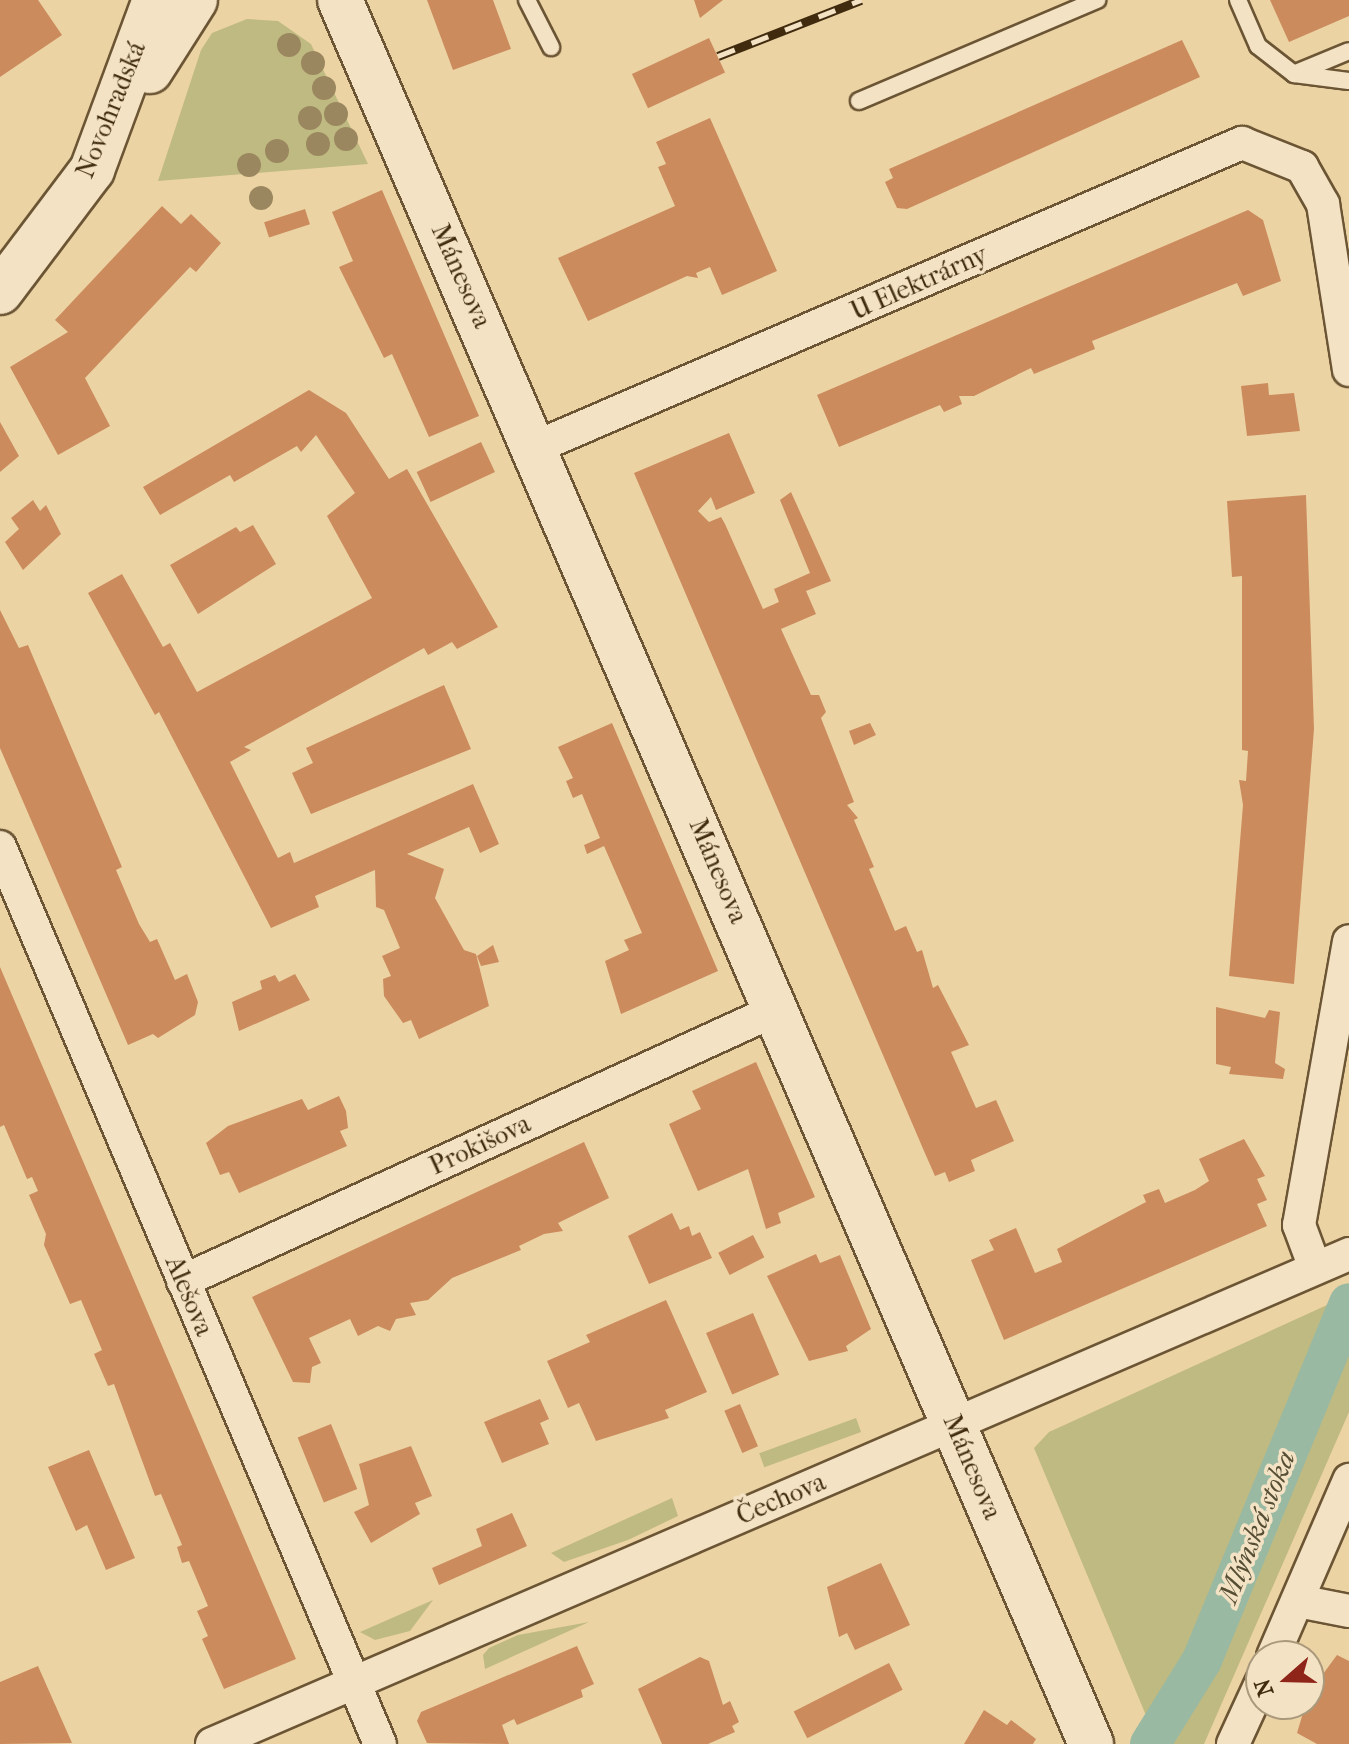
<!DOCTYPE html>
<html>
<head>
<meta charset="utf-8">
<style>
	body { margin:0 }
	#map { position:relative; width:1349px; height:1744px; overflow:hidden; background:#ecd3a4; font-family:"IM FELL French Canon",serif }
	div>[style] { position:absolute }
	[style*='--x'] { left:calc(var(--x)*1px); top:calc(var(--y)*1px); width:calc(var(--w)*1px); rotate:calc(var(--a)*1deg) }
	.green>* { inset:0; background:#bfba81; transform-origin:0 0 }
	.canal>* { height:40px; margin:-20px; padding:0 20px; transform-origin:20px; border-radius:20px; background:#9ab9a2 }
	.building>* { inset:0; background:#cb8b5d; transform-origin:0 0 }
	.roads { filter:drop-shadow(2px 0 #6b5534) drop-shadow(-2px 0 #6b5534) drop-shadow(0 2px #6b5534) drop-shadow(0 -2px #6b5534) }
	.lane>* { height:16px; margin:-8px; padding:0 8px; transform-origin:8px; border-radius:8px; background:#f3e2c4 }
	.street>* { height:32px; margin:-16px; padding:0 16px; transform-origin:16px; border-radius:16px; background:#f3e2c4 }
	.secondary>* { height:44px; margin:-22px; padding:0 22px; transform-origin:22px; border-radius:22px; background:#f3e2c4 }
	.rail>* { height:9px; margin-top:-4.5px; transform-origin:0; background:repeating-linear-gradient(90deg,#f3e2c4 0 18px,#402b0f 0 36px); box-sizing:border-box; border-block:2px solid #402b0f }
	.trees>* { width:24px; height:24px; margin:-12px; border-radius:50%; background:#9b875f }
	span { translate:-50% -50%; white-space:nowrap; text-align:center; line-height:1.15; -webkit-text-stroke:7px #f3e2c4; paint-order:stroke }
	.street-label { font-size:26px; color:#402b0f }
	.water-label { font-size:28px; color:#564e34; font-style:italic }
	.north { position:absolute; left:1245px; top:1640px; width:80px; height:80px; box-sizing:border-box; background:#f3e2c4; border:2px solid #ab997c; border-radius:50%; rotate:250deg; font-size:22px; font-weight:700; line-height:32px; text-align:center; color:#402b0f }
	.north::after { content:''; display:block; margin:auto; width:28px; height:36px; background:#8f2418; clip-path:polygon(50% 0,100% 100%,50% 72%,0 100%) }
</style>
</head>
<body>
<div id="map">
	<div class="green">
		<div style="clip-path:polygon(247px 19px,278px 21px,311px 44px,368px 164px,158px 181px,201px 50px,212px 33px)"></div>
		<div style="clip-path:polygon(1349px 1295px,1349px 1412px,1204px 1744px,1158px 1744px,1034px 1448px,1049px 1432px)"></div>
		<div style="left:856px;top:1418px;width:15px;height:103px;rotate:70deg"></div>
		<div style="clip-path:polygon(672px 1498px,678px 1516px,628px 1540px,564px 1562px,551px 1553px)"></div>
		<div style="clip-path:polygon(433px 1600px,410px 1631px,375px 1640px,360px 1632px)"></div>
		<div style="clip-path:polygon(589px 1622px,485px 1669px,483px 1655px,489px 1648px,518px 1635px)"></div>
	</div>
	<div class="canal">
		<div style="--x:1150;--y:1744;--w:99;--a:-58.2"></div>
		<div style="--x:1202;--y:1660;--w:386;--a:-67.6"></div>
	</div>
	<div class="building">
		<div style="clip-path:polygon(0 0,38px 0,62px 35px,0 77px)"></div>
		<div style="clip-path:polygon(427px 0,493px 0,511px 49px,453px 70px)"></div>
		<div style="clip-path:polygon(694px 0,723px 0,700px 18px)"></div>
		<div style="clip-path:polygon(1270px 0,1349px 0,1349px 16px,1289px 42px)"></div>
		<div style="left:709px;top:38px;width:38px;height:85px;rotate:65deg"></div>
		<div style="clip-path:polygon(1182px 40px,1200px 77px,907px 209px,897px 208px,885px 182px,893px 178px,889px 169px)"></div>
		<div style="clip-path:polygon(710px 118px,777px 271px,722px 295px,710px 267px,696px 273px,698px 278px,687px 276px,588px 321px,558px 258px,675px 206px,658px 167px,666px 164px,656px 142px)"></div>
		<div style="clip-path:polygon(382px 190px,479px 416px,429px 437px,392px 354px,384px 358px,339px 267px,353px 261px,332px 212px)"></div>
		<div style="clip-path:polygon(162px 206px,181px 224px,191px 214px,221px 243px,196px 272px,190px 267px,85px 378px,110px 426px,58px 455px,10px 367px,68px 332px,55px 320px)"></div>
		<div style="left:305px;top:209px;width:16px;height:43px;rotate:72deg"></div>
		<div style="clip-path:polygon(1248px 210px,1263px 220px,1281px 281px,1243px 296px,1237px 283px,1092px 341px,1095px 349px,1034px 374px,1031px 368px,974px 396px,959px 396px,962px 404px,944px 412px,940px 405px,839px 447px,817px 395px)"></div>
		<div style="clip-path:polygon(1268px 383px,1269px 395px,1294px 393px,1300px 431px,1247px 436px,1241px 386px)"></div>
		<div style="clip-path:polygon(309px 390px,346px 413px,389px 479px,407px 469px,498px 627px,457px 649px,452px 642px,428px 655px,424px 648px,244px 747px,251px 750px,230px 762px,278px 858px,290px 852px,294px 863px,473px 784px,499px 844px,480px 853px,469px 827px,407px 854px,444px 869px,435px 898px,464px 950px,476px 954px,489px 1006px,419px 1039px,411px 1020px,403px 1023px,384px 996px,383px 979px,391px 976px,382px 956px,400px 948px,384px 910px,376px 907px,375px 870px,315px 896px,319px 907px,271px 928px,159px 712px,155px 715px,88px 593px,122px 574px,163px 647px,170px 643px,197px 692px,372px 598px,327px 516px,355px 493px,316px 435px,301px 452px,297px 446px,234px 482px,230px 475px,160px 515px,143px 487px)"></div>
		<div style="clip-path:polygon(0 422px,19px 456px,0 472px)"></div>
		<div style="clip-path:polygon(729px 433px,755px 493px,716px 510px,711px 497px,698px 511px,709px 522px,721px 517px,725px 524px,763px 609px,779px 602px,774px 589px,810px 573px,780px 500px,791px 492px,831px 581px,806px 591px,816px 614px,781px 629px,811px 695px,819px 695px,826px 712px,821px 718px,854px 802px,847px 805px,858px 818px,854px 820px,874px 867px,869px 869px,895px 931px,906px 926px,917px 952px,922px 950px,933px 988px,938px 985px,969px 1045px,951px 1052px,976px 1108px,996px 1100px,1014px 1141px,971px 1160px,975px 1171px,949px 1182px,945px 1172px,935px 1176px,924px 1151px,634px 473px)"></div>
		<div style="left:481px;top:442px;width:33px;height:71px;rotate:65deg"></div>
		<div style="clip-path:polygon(1306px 495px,1314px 729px,1294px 984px,1229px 976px,1243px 805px,1239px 780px,1246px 781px,1248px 751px,1242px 750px,1242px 576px,1232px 577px,1227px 501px)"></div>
		<div style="clip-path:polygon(33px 500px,40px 511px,46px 505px,61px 534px,23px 570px,5px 542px,19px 529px,11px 518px)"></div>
		<div style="clip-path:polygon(253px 525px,276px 564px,198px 614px,170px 565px,236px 527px,240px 532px)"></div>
		<div style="clip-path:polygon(0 610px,19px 648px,28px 645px,122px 867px,116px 870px,139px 924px,150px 942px,157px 939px,175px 980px,187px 974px,198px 1002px,195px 1015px,158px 1038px,153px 1034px,128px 1045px,0 748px)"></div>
		<div style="clip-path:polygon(444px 685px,471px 749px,311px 814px,292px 773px,313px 763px,306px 748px)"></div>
		<div style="clip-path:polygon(612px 723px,718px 971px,621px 1014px,605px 961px,629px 950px,624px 940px,642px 933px,604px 846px,587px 854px,584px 845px,600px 838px,582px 794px,573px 798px,566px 781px,573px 778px,558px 747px)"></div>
		<div style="clip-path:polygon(870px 723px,876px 735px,854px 745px,849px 731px)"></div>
		<div style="clip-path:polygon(493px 945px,499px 962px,481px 966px,477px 956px)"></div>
		<div style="clip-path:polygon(0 967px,296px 1659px,224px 1689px,202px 1639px,208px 1636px,197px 1611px,208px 1606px,189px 1561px,182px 1563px,177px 1547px,182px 1545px,161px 1494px,155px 1496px,114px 1384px,108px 1386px,94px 1354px,102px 1350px,81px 1300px,70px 1304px,44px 1245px,46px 1234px,29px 1195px,38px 1191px,32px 1177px,27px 1179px,4px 1125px,0 1127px)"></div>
		<div style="clip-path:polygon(295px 974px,310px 1000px,239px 1031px,232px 1002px,262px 989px,260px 981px,275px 975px,279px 982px)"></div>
		<div style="clip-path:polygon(1216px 1007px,1265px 1018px,1269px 1010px,1280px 1012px,1275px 1063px,1285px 1069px,1283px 1079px,1229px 1074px,1231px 1067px,1216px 1064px)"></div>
		<div style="clip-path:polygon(756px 1062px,815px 1197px,778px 1213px,781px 1223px,766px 1229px,748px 1169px,698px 1191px,669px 1124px,701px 1109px,692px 1091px)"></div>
		<div style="clip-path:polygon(339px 1096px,346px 1111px,348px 1128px,340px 1131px,347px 1146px,239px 1193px,229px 1172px,220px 1175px,206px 1143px,228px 1126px,302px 1099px,308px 1110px)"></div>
		<div style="clip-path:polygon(1244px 1139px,1265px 1176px,1257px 1179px,1267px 1200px,1257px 1204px,1267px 1226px,1004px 1340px,971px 1260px,994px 1250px,989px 1240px,1016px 1228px,1035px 1273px,1062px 1262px,1057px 1249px,1146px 1202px,1143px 1195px,1159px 1189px,1165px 1203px,1195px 1190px,1209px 1181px,1199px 1159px)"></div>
		<div style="clip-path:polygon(584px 1142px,609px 1198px,558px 1223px,563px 1231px,544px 1234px,519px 1246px,521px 1250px,452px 1278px,428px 1300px,410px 1303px,416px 1315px,396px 1319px,390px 1331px,378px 1326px,358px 1336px,350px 1319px,309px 1338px,321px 1363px,312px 1367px,310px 1383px,293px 1382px,252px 1297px)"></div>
		<div style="clip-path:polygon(672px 1213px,680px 1230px,689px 1226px,692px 1236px,700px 1232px,712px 1258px,649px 1284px,628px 1236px)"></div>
		<div style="left:753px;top:1235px;width:25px;height:39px;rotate:63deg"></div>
		<div style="clip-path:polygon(816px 1254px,820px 1263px,840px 1255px,871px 1329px,846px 1346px,848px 1351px,809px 1361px,767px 1276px)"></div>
		<div style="clip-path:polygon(666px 1300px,707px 1392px,665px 1410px,669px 1418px,596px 1441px,579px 1403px,568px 1408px,547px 1361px,590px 1342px,586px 1335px)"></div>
		<div style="left:753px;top:1313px;width:67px;height:51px;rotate:67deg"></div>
		<div style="clip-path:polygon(540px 1399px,549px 1419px,540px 1423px,549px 1444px,502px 1463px,484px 1422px)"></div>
		<div style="left:740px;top:1404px;width:46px;height:17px;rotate:67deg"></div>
		<div style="left:331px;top:1424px;width:70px;height:36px;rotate:68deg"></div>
		<div style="clip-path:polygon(411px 1446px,432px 1496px,415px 1503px,420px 1514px,371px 1543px,354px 1512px,369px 1505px,359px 1464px)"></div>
		<div style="clip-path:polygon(89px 1450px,135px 1558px,106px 1570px,87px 1525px,76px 1531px,48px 1467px)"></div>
		<div style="clip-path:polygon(512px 1513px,527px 1546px,439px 1585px,432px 1568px,482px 1546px,476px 1529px)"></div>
		<div style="clip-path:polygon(881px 1563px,910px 1625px,855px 1650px,847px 1633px,839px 1637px,827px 1587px)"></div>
		<div style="clip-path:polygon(577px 1646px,594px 1684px,581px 1690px,583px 1697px,517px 1725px,514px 1719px,502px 1725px,509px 1744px,427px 1743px,417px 1721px,421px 1712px)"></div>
		<div style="clip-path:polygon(1337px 1655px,1349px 1661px,1349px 1744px,1317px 1744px,1297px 1733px,1309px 1693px)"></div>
		<div style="clip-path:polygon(700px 1657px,709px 1661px,723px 1705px,730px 1701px,739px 1722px,732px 1726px,735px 1732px,708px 1744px,662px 1744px,638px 1689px)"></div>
		<div style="left:889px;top:1663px;width:30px;height:107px;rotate:63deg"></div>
		<div style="clip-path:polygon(38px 1666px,72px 1743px,0 1744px,0 1682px)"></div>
		<div style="clip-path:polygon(984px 1710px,1007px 1725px,1011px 1720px,1036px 1739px,1033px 1744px,964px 1744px)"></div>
	</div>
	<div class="roads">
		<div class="lane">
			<div style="--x:527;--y:0;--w:53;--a:62.9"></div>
			<div style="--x:1238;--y:0;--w:50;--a:66.5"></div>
			<div style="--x:1258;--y:46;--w:46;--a:37.9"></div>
			<div style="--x:1294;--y:74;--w:55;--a:7.3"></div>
			<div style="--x:1296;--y:73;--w:57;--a:-22.5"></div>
			<div style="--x:859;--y:101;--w:259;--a:-23"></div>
		</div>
		<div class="street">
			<div style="--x:536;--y:447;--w:769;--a:-23.3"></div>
			<div style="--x:1242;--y:143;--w:65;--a:21.8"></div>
			<div style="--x:1302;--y:167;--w:43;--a:60.4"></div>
			<div style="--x:1323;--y:204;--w:168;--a:81.1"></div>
			<div style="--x:0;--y:847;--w:974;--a:67.04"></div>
			<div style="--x:1315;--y:1268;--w:46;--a:-110.4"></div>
			<div style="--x:1299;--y:1225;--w:288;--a:-80"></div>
			<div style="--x:183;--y:1281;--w:654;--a:-24.57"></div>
			<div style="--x:1298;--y:1601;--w:52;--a:11.1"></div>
			<div style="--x:1273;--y:1656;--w:192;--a:-66.6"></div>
			<div style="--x:212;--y:1744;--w:1238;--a:-23.31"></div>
			<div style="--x:1233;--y:1744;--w:67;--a:-65.3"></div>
		</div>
		<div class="secondary">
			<div style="--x:340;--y:0;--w:1899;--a:66.7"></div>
			<div style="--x:150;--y:71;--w:84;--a:-57.6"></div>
			<div style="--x:0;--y:292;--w:153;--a:-53"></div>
			<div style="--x:92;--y:170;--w:181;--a:-69.7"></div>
		</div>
	</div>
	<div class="rail">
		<div style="--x:718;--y:56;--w:154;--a:-21.4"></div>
	</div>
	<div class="trees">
		<div style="left:289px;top:45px"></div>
		<div style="left:313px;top:63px"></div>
		<div style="left:324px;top:88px"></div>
		<div style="left:336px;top:114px"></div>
		<div style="left:310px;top:118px"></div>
		<div style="left:346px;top:139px"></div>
		<div style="left:318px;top:144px"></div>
		<div style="left:277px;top:151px"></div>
		<div style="left:249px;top:165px"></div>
		<div style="left:261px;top:198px"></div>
	</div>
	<div class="street-label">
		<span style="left:111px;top:110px;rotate:-68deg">Novohradská</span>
		<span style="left:461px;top:276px;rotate:66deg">Mánesova</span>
		<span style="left:919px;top:283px;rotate:-24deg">U Elektrárny</span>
		<span style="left:718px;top:871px;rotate:67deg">Mánesova</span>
		<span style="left:480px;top:1145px;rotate:-25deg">Prokišova</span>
		<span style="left:189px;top:1296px;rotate:67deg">Alešova</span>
		<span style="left:972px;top:1467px;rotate:67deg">Mánesova</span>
		<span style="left:781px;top:1499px;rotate:-23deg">Čechova</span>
	</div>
	<div class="water-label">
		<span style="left:1257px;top:1527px;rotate:-68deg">Mlýnská stoka</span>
	</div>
	<div class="north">N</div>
</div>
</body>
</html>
